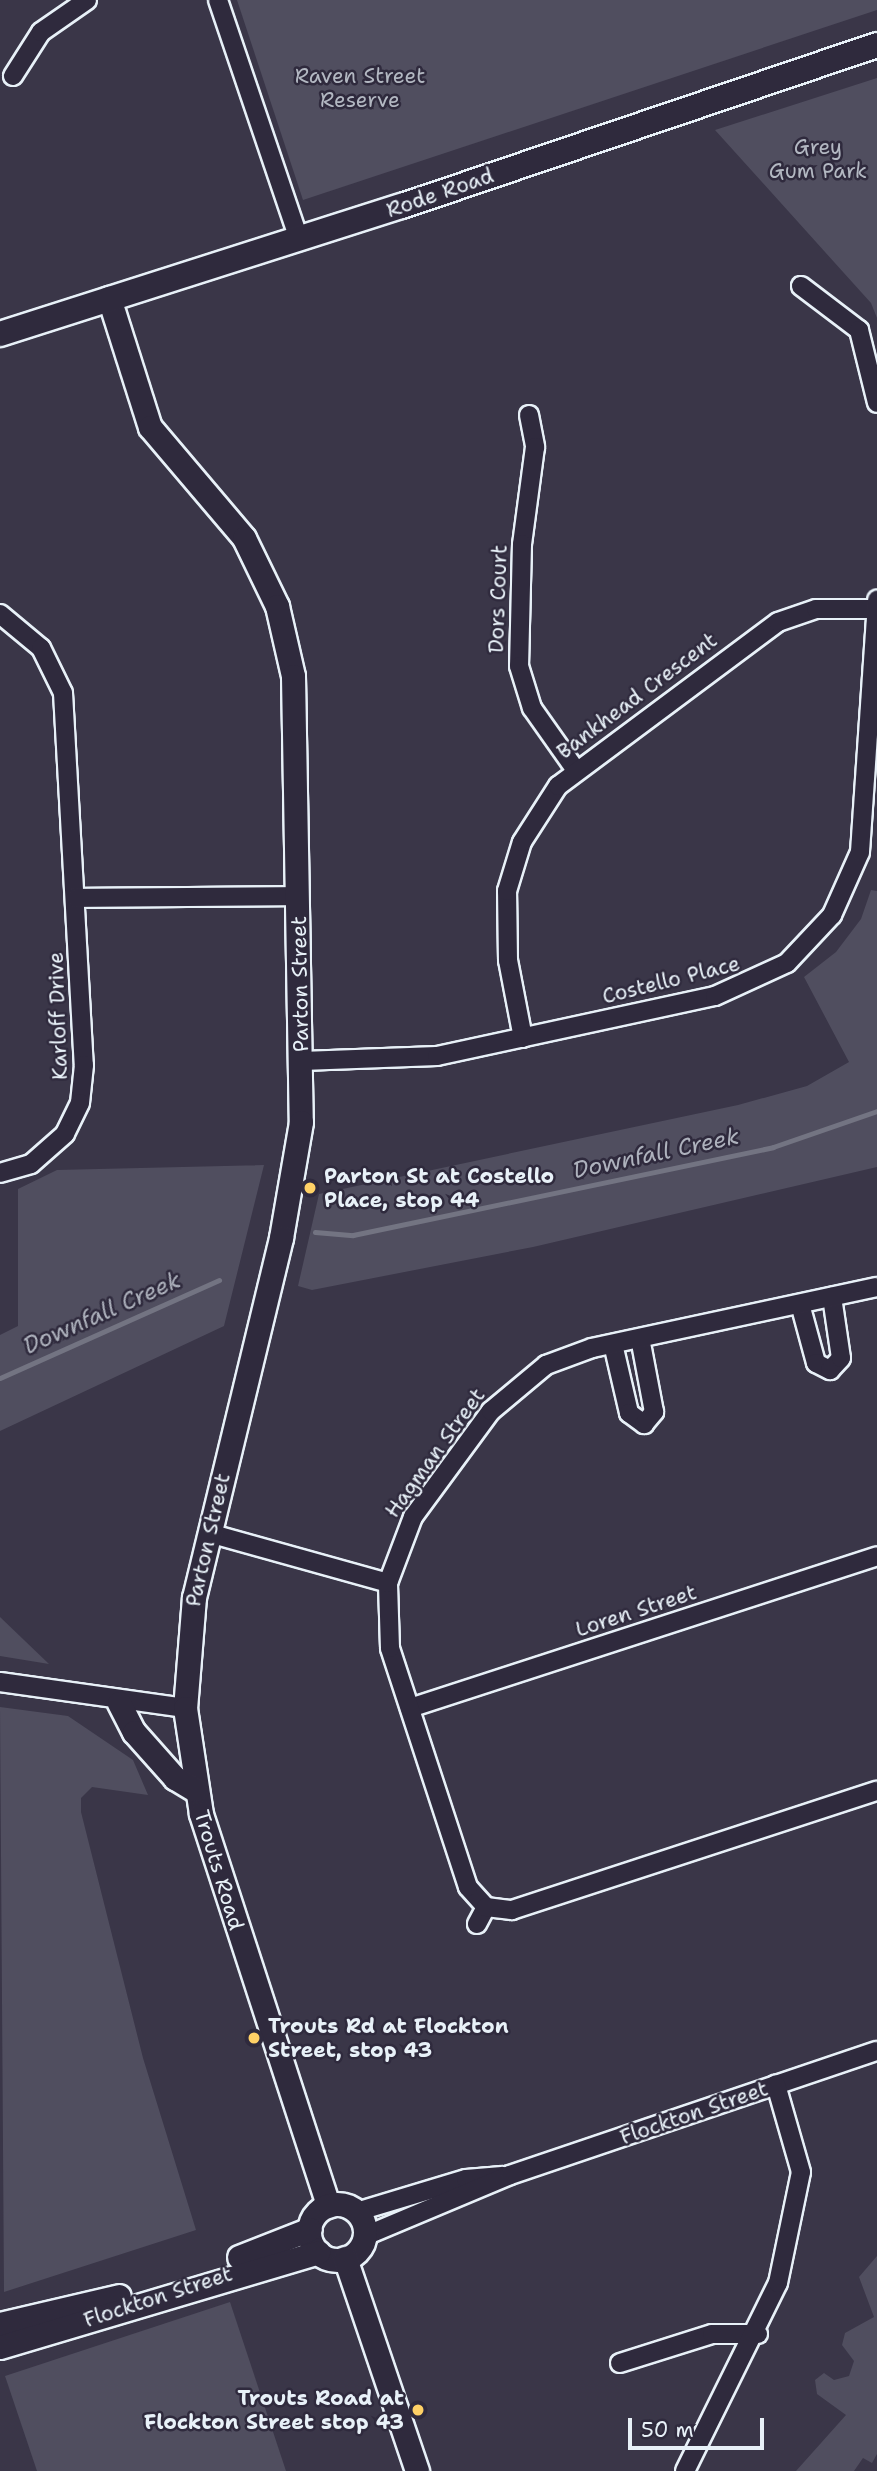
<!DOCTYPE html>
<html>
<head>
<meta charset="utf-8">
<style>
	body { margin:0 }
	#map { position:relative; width:877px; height:2471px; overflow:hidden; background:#3a3648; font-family:"Shantell Sans",sans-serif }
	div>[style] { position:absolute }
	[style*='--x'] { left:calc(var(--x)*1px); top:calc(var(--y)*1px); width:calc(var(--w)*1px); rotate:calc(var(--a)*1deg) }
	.green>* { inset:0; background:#504e5f }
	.stream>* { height:5px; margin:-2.5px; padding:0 2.5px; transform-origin:2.5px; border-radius:2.5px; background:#737482 }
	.roads { filter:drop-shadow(2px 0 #e8f1f8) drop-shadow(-2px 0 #e8f1f8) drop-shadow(0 2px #e8f1f8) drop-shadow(0 -2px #e8f1f8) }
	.minor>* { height:18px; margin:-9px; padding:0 9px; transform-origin:9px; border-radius:9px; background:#2f2a3d }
	.tertiary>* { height:23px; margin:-11.5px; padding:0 11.5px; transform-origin:11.5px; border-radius:11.5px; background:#2f2a3d }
	.tertiary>.ring { margin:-11.5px; padding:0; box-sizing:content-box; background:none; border:23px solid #2f2a3d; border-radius:50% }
	.secondary>* { height:24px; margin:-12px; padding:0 12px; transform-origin:12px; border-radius:12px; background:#2f2a3d }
	.dots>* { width:19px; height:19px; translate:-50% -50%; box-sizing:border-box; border:4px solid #2f2a3d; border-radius:50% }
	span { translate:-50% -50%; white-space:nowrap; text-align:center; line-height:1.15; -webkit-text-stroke:5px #2f2a3d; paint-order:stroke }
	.park-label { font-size:21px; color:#b3b8c2 }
	.street-label { font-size:21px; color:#e8f1f8 }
	.poi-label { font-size:21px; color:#e8f1f8; font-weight:700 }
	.left { translate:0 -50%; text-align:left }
	.right { translate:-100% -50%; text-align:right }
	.water-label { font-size:23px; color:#aeb2bd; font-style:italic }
	.scale { position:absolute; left:628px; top:2418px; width:136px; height:32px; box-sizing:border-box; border:4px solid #e8f1f8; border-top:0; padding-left:9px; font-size:21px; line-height:24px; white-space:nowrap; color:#e8f1f8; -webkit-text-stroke:5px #2f2a3d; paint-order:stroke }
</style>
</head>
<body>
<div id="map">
	<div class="green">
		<div style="clip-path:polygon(237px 0,877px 0,877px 10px,303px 200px)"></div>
		<div style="clip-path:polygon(877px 78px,877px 318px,871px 303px,715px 130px)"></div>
		<div style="clip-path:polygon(871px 890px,877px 891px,877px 1167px,533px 1247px,312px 1290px,298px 1286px,319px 1194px,738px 1105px,807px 1086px,849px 1062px,804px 977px,836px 952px,861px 919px)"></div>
		<div style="clip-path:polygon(264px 1165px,224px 1326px,0 1431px,0 1335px,18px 1326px,18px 1189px,57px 1170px)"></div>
		<div style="clip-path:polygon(0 1617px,49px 1664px,0 1656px)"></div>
		<div style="clip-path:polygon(0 1707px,68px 1716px,133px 1760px,148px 1795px,92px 1787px,81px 1798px,81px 1812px,143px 2058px,196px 2230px,4px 2292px)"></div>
		<div style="clip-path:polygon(877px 2256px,877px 2454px,872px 2463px,863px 2458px,854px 2471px,796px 2471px,846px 2415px,817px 2394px,815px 2380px,824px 2373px,834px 2380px,849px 2376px,854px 2361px,842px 2345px,845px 2333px,874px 2317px,859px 2277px)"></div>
		<div style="clip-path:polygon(230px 2302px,286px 2471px,37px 2471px,5px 2376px)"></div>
	</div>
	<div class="stream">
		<div style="--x:315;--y:1232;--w:38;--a:5"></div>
		<div style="--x:353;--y:1235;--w:429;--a:-11.8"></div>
		<div style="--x:773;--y:1147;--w:110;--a:-19.1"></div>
		<div style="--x:0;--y:1378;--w:240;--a:-24.1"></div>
	</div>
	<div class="roads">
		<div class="minor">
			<div style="--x:218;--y:0;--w:252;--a:71.3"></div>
			<div style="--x:13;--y:76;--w:52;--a:-57.5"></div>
			<div style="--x:41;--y:32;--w:56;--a:-34.8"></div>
			<div style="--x:801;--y:286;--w:73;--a:37.2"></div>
			<div style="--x:859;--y:330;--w:75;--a:76.1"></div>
			<div style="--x:529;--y:415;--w:33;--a:79"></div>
			<div style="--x:535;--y:447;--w:98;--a:97.6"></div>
			<div style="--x:522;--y:544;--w:122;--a:91.4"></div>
			<div style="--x:519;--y:666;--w:44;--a:72.8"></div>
			<div style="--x:532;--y:708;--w:75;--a:54.8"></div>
			<div style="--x:0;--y:614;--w:53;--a:39.7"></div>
			<div style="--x:41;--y:648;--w:50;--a:63.9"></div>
			<div style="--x:63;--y:693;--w:373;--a:86.8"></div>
			<div style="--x:84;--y:1065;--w:38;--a:96"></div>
			<div style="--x:80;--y:1103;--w:34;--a:116"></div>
			<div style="--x:65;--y:1134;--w:45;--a:138.6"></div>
			<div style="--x:31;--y:1164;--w:32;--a:164"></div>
			<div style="--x:76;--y:898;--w:223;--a:-0.5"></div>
			<div style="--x:523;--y:1038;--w:79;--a:-100.9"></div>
			<div style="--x:508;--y:960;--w:69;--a:-90.8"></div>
			<div style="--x:507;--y:891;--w:51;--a:-73"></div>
			<div style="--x:522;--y:842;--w:67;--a:-57.3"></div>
			<div style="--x:558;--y:786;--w:274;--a:-36.7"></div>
			<div style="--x:778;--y:622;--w:40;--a:-18.9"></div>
			<div style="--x:816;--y:609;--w:60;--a:0"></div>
			<div style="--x:302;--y:1061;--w:135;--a:-2.1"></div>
			<div style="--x:437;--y:1056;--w:284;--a:-12.2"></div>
			<div style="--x:715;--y:996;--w:79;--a:-24.6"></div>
			<div style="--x:787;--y:963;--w:66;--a:-46.8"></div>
			<div style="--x:832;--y:915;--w:69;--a:-66"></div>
			<div style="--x:860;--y:852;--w:253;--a:-86.1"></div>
			<div style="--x:800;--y:1304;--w:61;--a:74.8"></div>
			<div style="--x:816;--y:1363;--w:16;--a:27"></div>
			<div style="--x:830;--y:1370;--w:16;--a:-47"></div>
			<div style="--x:841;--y:1358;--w:62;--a:-98.4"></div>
			<div style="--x:613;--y:1344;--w:71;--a:76.9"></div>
			<div style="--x:629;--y:1413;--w:19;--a:36"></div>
			<div style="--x:644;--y:1424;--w:16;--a:-50"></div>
			<div style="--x:654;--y:1412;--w:75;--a:-100.7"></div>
			<div style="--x:209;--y:1533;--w:186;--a:15.6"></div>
			<div style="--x:0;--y:1682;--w:187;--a:8"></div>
			<div style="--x:410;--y:1708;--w:491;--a:-18"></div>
			<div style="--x:486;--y:1907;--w:27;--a:-132"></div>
			<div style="--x:468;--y:1887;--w:251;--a:-108.1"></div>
			<div style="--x:390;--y:1648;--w:65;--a:-91.8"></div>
			<div style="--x:388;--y:1583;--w:71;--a:-69.3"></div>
			<div style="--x:413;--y:1517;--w:132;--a:-53.7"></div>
			<div style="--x:491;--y:1411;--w:72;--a:-39.9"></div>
			<div style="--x:546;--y:1365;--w:49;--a:-20.3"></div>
			<div style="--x:592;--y:1348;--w:291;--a:-12.1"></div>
			<div style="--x:477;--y:1924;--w:19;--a:-62"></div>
			<div style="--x:486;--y:1907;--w:26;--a:7"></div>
			<div style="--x:512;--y:1910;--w:384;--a:-18.1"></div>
			<div style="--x:356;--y:2212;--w:115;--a:-16.7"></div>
			<div style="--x:466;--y:2179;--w:36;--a:-5"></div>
			<div style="--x:365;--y:2236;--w:157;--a:-22.8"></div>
			<div style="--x:510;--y:2175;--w:387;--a:-18.7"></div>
			<div style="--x:620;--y:2363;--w:96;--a:-17.5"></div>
			<div style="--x:712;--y:2334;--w:46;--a:0"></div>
			<div style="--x:685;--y:2471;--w:210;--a:-63.7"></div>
			<div style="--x:778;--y:2283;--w:113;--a:-78.3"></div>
			<div style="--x:801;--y:2172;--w:91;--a:-106"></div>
		</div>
		<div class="tertiary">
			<div style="--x:109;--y:298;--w:135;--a:72.4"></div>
			<div style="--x:150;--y:427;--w:145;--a:49.7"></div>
			<div style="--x:244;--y:538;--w:76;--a:64.1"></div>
			<div style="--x:277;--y:606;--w:72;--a:77.1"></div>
			<div style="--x:293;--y:676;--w:446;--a:89"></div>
			<div style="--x:301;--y:1122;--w:118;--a:99.8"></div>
			<div style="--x:281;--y:1238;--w:369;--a:103.6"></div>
			<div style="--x:194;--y:1597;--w:111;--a:94.6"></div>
			<div style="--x:185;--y:1708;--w:107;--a:81.4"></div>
			<div style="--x:201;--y:1814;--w:412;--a:72"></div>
			<div style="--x:119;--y:1703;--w:33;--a:63"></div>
			<div style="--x:134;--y:1732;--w:62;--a:48.3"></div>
			<div style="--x:175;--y:1778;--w:23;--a:31"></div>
			<div class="ring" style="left:309px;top:2204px;width:33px;height:33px"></div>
			<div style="--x:239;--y:2257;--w:76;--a:-21.5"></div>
			<div style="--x:345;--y:2258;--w:225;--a:71.3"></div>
			<div style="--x:0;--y:2324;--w:122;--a:-13.2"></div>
			<div style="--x:0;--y:2347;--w:332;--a:-16.6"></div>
		</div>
		<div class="secondary">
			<div style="--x:0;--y:334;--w:422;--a:-17.7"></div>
			<div style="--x:402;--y:206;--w:502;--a:-18.72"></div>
		</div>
	</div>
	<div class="dots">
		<div style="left:310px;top:1188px;background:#ffd166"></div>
		<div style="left:254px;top:2038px;background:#ffd166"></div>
		<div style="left:418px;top:2410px;background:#ffd166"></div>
	</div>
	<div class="park-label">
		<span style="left:360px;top:88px">Raven Street<br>Reserve</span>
		<span style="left:818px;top:159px">Grey<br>Gum Park</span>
	</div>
	<div class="street-label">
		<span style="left:440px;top:193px;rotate:-19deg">Rode Road</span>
		<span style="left:498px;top:599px;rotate:-88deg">Dors Court</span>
		<span style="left:637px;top:696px;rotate:-37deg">Bankhead Crescent</span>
		<span style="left:671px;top:980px;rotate:-14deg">Costello Place</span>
		<span style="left:300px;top:984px;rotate:-91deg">Parton Street</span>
		<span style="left:58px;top:1016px;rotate:-92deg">Karloff Drive</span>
		<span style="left:435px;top:1453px;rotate:-54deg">Hagman Street</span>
		<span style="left:208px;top:1540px;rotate:-77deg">Parton Street</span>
		<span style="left:636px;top:1611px;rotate:-18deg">Loren Street</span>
		<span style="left:219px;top:1870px;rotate:73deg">Trouts Road</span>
		<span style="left:694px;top:2113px;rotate:-19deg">Flockton Street</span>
		<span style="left:158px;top:2297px;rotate:-18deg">Flockton Street</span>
	</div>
	<div class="poi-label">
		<span class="left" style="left:324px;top:1188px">Parton St at Costello<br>Place, stop 44</span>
		<span class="left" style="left:268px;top:2038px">Trouts Rd at Flockton<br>Street, stop 43</span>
		<span class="right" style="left:404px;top:2410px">Trouts Road at<br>Flockton Street stop 43</span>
	</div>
	<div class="water-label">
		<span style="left:656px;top:1153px;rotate:-12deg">Downfall Creek</span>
		<span style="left:102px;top:1313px;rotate:-24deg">Downfall Creek</span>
	</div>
	<div class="scale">50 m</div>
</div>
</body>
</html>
